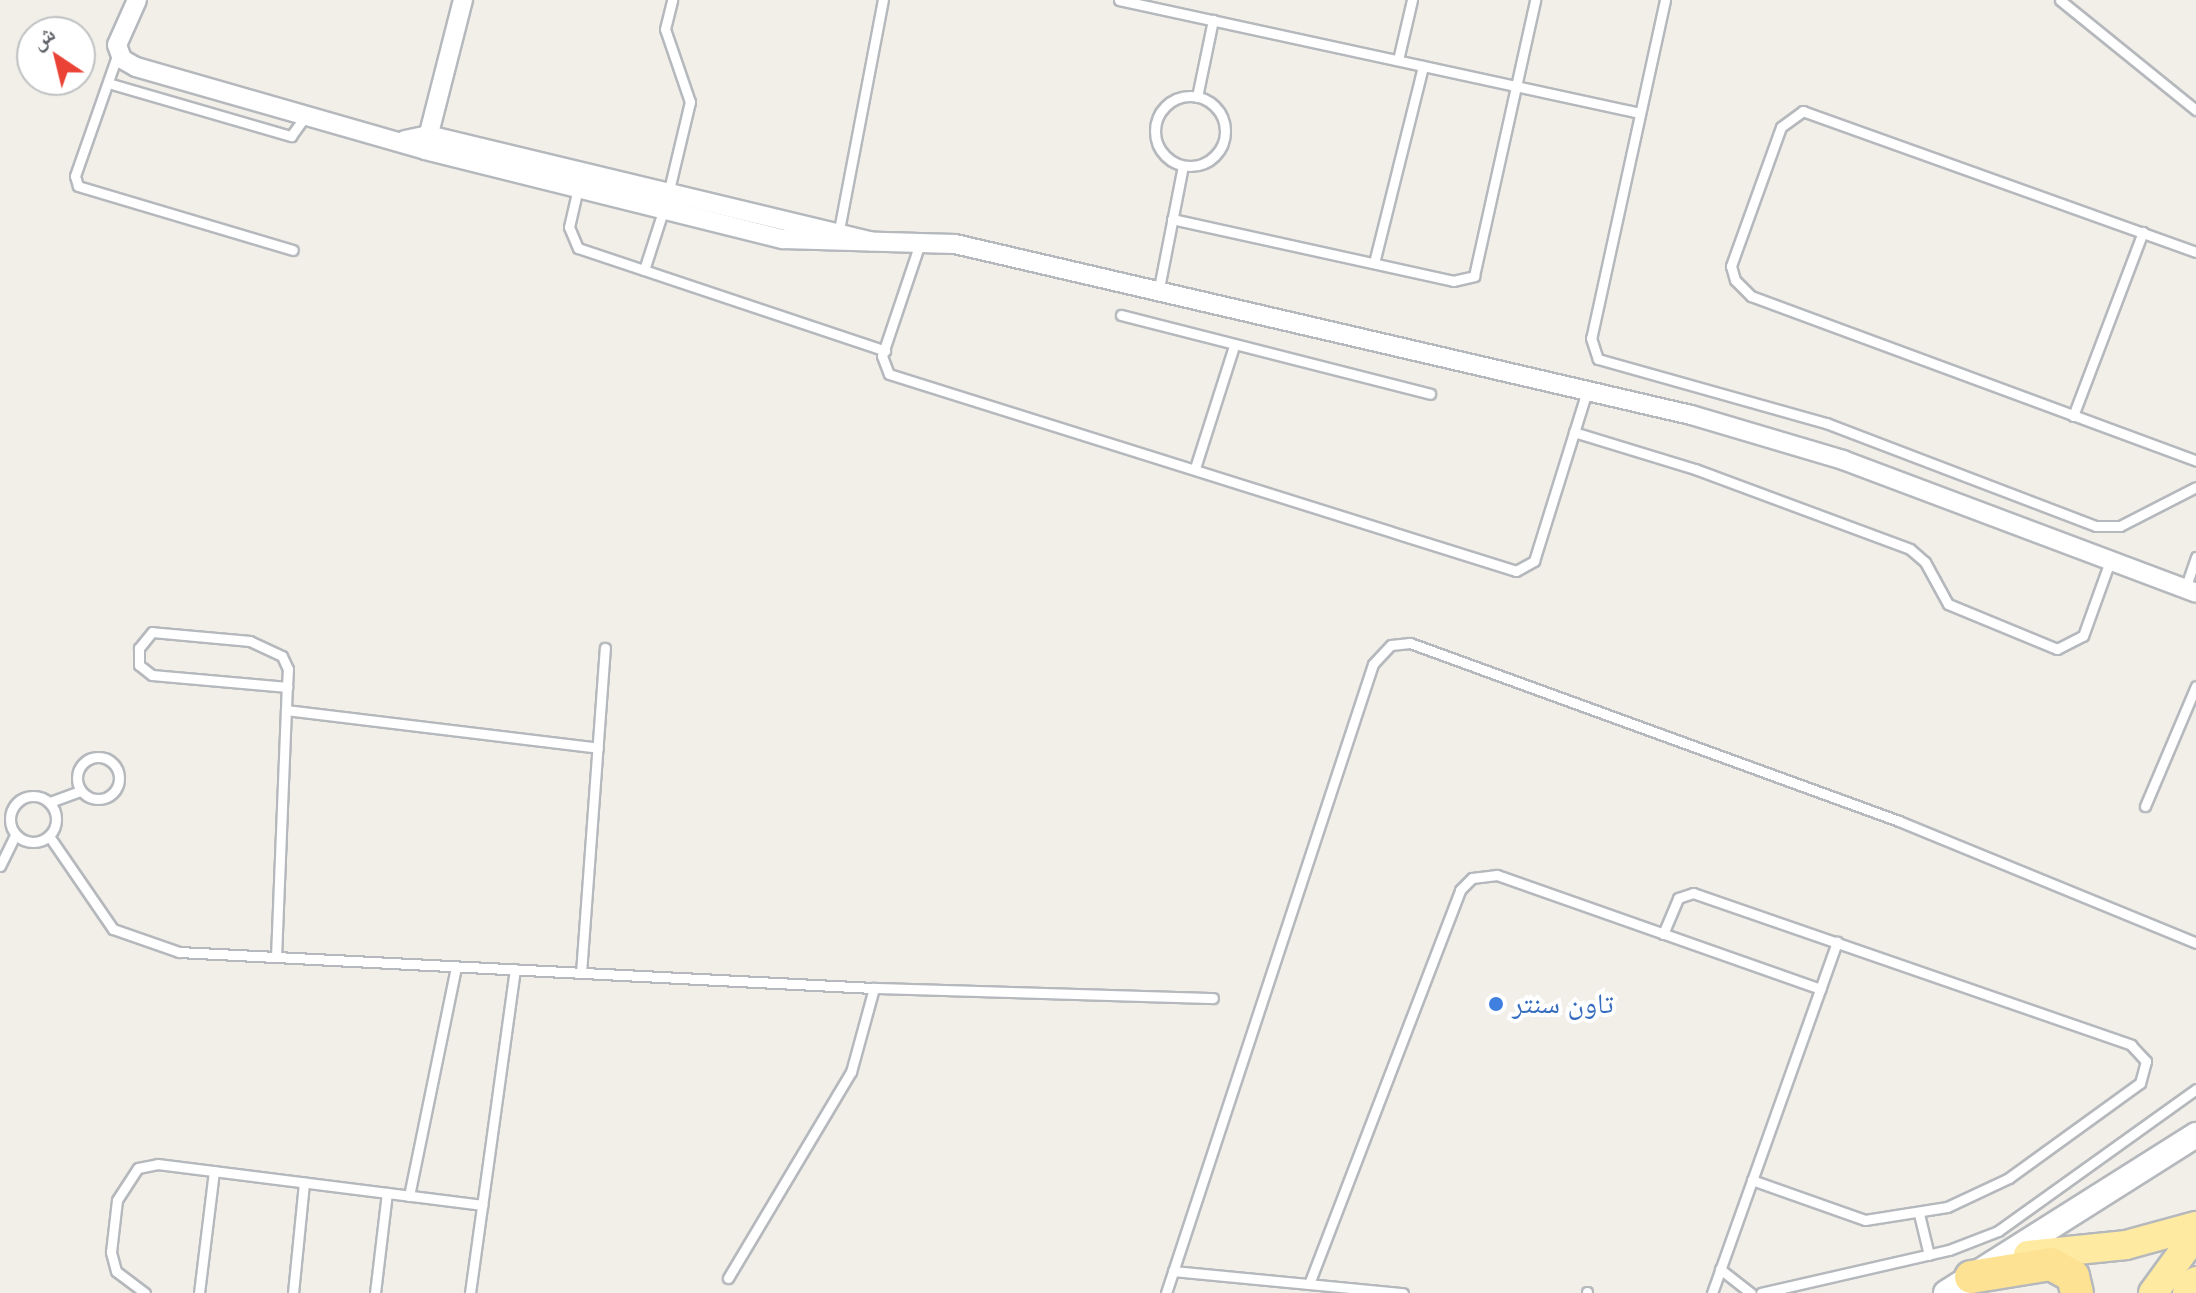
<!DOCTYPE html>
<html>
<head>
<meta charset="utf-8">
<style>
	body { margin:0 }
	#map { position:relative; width:2196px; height:1293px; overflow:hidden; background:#f1efe8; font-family:Poppins,"Noto Naskh Arabic",sans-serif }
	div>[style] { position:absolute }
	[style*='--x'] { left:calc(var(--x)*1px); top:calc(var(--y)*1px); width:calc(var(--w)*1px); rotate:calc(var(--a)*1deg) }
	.roads { filter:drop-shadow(2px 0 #b5b8bc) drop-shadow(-2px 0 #b5b8bc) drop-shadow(0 2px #b5b8bc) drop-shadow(0 -2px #b5b8bc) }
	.service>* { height:9px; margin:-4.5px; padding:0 4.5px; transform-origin:4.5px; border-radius:4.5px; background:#fff }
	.service>.ring { margin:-4.5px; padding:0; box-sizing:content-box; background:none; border:9px solid #fff; border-radius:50% }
	.minor>* { height:18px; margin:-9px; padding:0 9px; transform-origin:9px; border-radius:9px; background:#fff }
	.secondary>* { height:24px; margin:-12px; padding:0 12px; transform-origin:12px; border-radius:12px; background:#fff }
	.trunk>* { height:28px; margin:-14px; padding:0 14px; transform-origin:14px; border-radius:14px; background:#feeaa1 }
	.motorway>* { height:32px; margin:-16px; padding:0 16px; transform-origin:16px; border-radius:16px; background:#fde293 }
	.dots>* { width:22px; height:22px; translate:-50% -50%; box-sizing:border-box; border:4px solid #fff; border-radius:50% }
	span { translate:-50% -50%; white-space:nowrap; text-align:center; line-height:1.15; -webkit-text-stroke:8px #fff; paint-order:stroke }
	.shop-label { font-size:28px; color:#366cbe }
	.left { translate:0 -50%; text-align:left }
	.north { position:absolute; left:16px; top:16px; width:80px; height:80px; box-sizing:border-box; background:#fff; border:2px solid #bfc1c3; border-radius:50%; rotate:325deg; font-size:22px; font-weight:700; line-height:32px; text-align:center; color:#5f6368 }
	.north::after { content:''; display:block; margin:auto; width:28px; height:36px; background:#ea4335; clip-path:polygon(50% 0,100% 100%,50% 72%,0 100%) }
</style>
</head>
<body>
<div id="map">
	<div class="roads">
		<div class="service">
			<div style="--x:1119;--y:0;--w:533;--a:12.24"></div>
			<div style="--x:1665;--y:0;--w:346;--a:102.3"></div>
			<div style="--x:1591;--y:338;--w:22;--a:72"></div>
			<div style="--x:1598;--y:359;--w:237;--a:15.7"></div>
			<div style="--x:1826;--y:423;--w:289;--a:20.9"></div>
			<div style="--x:2096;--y:526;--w:24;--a:0"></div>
			<div style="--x:2120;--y:526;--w:85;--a:-27.2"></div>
			<div style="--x:2060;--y:0;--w:175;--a:39"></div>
			<div style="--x:118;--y:53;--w:130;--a:109.3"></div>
			<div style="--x:75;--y:176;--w:10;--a:73"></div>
			<div style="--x:78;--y:186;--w:224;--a:16.6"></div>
			<div style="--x:1398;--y:60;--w:62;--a:-76.9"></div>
			<div style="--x:108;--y:83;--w:191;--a:16.2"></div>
			<div style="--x:291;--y:136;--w:27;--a:-54"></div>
			<div class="ring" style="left:1155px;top:96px;width:61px;height:61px"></div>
			<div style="--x:1197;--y:97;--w:79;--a:-78.3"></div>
			<div style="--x:578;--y:188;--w:40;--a:103"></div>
			<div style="--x:569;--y:227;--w:23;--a:67"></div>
			<div style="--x:578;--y:248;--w:324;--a:18.5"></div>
			<div style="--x:668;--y:194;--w:95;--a:-76.6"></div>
			<div style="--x:690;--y:102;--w:77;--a:-108.9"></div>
			<div style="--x:665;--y:29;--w:30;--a:-76"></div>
			<div style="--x:1172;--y:219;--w:288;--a:12.4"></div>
			<div style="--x:1453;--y:281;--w:22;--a:-13"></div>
			<div style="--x:1474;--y:276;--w:283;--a:-77.5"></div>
			<div style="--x:839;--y:230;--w:234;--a:-79.2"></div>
			<div style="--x:920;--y:243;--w:119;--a:108.6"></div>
			<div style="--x:882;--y:356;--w:19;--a:69"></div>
			<div style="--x:889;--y:374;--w:657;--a:17.44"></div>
			<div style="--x:1516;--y:571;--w:21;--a:-29"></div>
			<div style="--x:1534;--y:561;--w:178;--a:-72.7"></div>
			<div style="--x:2196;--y:252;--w:418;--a:-160.3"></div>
			<div style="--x:1803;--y:111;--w:27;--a:144"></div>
			<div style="--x:1781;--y:127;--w:148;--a:109.8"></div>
			<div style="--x:1731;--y:266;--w:15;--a:74"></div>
			<div style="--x:1735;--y:280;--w:23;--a:45"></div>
			<div style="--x:1751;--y:296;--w:475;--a:20.3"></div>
			<div style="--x:1374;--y:263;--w:203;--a:-76"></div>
			<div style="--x:644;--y:270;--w:65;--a:-72.1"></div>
			<div style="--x:1159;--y:288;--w:124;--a:-78.9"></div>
			<div style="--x:1121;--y:315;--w:319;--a:14.3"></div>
			<div style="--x:2073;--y:416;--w:197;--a:-69.2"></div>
			<div style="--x:1574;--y:432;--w:127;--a:17"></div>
			<div style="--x:1695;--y:469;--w:229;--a:20.4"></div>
			<div style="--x:1910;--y:549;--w:20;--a:41"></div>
			<div style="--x:1925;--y:562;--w:48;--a:61.3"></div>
			<div style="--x:1948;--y:604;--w:118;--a:22.4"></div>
			<div style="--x:2057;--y:649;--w:29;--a:-27"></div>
			<div style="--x:2083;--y:636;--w:80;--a:-70.2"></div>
			<div style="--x:1195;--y:468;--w:128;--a:-72.3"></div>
			<div style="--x:2185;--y:589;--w:34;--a:-71"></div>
			<div style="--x:286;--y:710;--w:314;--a:6.9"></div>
			<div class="ring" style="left:77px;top:757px;width:33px;height:33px"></div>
			<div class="ring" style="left:10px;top:796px;width:37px;height:37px"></div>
			<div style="--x:50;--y:802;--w:32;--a:-20"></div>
			<div style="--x:2145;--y:806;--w:130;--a:-67"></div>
			<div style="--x:49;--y:836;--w:113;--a:55.5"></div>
			<div style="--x:113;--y:929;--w:70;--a:19.2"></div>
			<div style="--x:179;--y:952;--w:696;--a:2.97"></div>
			<div style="--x:874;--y:988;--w:339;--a:1.7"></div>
			<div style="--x:0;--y:866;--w:34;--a:-64"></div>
			<div style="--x:1663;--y:934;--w:39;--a:-67"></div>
			<div style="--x:1678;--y:898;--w:16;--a:-18"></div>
			<div style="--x:1693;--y:893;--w:464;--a:19.1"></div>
			<div style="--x:2131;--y:1045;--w:22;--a:47"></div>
			<div style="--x:2146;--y:1061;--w:23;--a:105"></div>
			<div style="--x:2140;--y:1083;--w:162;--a:144.1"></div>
			<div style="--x:2009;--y:1178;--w:68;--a:154.9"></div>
			<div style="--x:1947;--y:1207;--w:83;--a:171"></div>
			<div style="--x:1865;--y:1220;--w:120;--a:-160.5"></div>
			<div style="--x:276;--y:957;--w:270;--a:-87.7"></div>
			<div style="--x:287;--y:687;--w:18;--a:-87"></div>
			<div style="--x:288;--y:669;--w:14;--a:-115"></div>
			<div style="--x:282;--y:656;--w:35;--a:-155"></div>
			<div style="--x:250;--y:641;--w:98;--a:-174.8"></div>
			<div style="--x:152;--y:632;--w:21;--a:129"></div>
			<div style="--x:139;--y:648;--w:17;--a:90"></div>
			<div style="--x:139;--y:665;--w:16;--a:38"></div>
			<div style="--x:152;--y:675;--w:136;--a:5.1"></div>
			<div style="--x:581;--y:973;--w:326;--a:-85.8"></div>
			<div style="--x:409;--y:1196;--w:234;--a:-78.4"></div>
			<div style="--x:1919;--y:1214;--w:42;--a:76.3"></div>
			<div style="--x:1720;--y:1269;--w:39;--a:38"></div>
			<div style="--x:1173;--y:1271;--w:231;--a:5.5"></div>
			<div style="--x:728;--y:1278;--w:240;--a:-59.2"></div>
			<div style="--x:851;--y:1072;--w:87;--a:-74.7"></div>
			<div style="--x:1309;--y:1284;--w:422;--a:-69"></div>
			<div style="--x:1460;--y:890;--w:17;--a:-45"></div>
			<div style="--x:1472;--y:878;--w:25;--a:-7"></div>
			<div style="--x:1497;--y:875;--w:343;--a:19.4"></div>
			<div style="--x:145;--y:1293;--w:36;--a:-143"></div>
			<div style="--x:116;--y:1271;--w:20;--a:-105"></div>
			<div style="--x:111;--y:1252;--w:52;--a:-83.4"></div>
			<div style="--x:117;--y:1200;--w:38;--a:-57"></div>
			<div style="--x:138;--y:1168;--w:20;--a:-11"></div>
			<div style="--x:158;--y:1164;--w:327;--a:7.2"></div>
			<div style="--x:199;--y:1293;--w:123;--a:-83"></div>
			<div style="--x:293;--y:1293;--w:111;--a:-84.3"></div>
			<div style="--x:375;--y:1293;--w:101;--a:-83.2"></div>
			<div style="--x:470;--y:1293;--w:327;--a:-82.1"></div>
			<div style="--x:1166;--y:1293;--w:662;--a:-71.78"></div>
			<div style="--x:1373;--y:664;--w:26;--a:-47"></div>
			<div style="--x:1391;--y:645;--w:19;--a:-6"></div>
			<div style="--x:1410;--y:643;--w:520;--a:20"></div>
			<div style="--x:1899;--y:821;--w:321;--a:22.3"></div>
			<div style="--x:1587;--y:1293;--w:1;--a:-90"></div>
			<div style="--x:1712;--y:1293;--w:373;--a:-70.4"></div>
			<div style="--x:1761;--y:1293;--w:193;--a:-12.9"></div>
			<div style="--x:1949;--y:1250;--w:53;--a:-21.2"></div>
			<div style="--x:1998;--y:1231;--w:244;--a:-35.6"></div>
		</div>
		<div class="minor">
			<div style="--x:137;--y:0;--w:49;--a:114"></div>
			<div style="--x:117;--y:45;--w:15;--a:70"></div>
			<div style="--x:122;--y:59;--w:16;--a:30"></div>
			<div style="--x:136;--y:67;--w:301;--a:16"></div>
			<div style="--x:425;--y:150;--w:369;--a:14"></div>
			<div style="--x:783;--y:239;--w:172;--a:1.7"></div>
			<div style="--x:955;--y:244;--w:756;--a:13.08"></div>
			<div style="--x:1691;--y:415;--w:159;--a:16.5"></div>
			<div style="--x:1843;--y:460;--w:377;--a:20.6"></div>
			<div style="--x:405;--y:140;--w:24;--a:-12"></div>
			<div style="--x:428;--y:135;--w:456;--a:13.5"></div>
			<div style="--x:426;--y:145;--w:150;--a:-75.7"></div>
		</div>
		<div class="secondary">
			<div style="--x:1946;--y:1293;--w:296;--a:-32.3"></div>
		</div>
		<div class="trunk">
			<div style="--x:2028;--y:1255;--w:99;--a:-5.8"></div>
			<div style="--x:2126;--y:1245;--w:73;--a:-15.2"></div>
			<div style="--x:2153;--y:1293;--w:73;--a:-53.9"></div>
			<div style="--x:2187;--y:1293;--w:15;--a:-53"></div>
		</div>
		<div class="motorway">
			<div style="--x:1971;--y:1277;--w:81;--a:-9.2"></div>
			<div style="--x:2051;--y:1264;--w:25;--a:29"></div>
			<div style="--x:2073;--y:1276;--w:17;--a:77"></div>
		</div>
	</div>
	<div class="dots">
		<div style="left:1496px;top:1004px;background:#3f7fe0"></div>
	</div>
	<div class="shop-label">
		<span class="left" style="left:1512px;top:1004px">تاون سنتر</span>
	</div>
	<div class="north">ش</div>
</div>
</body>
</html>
